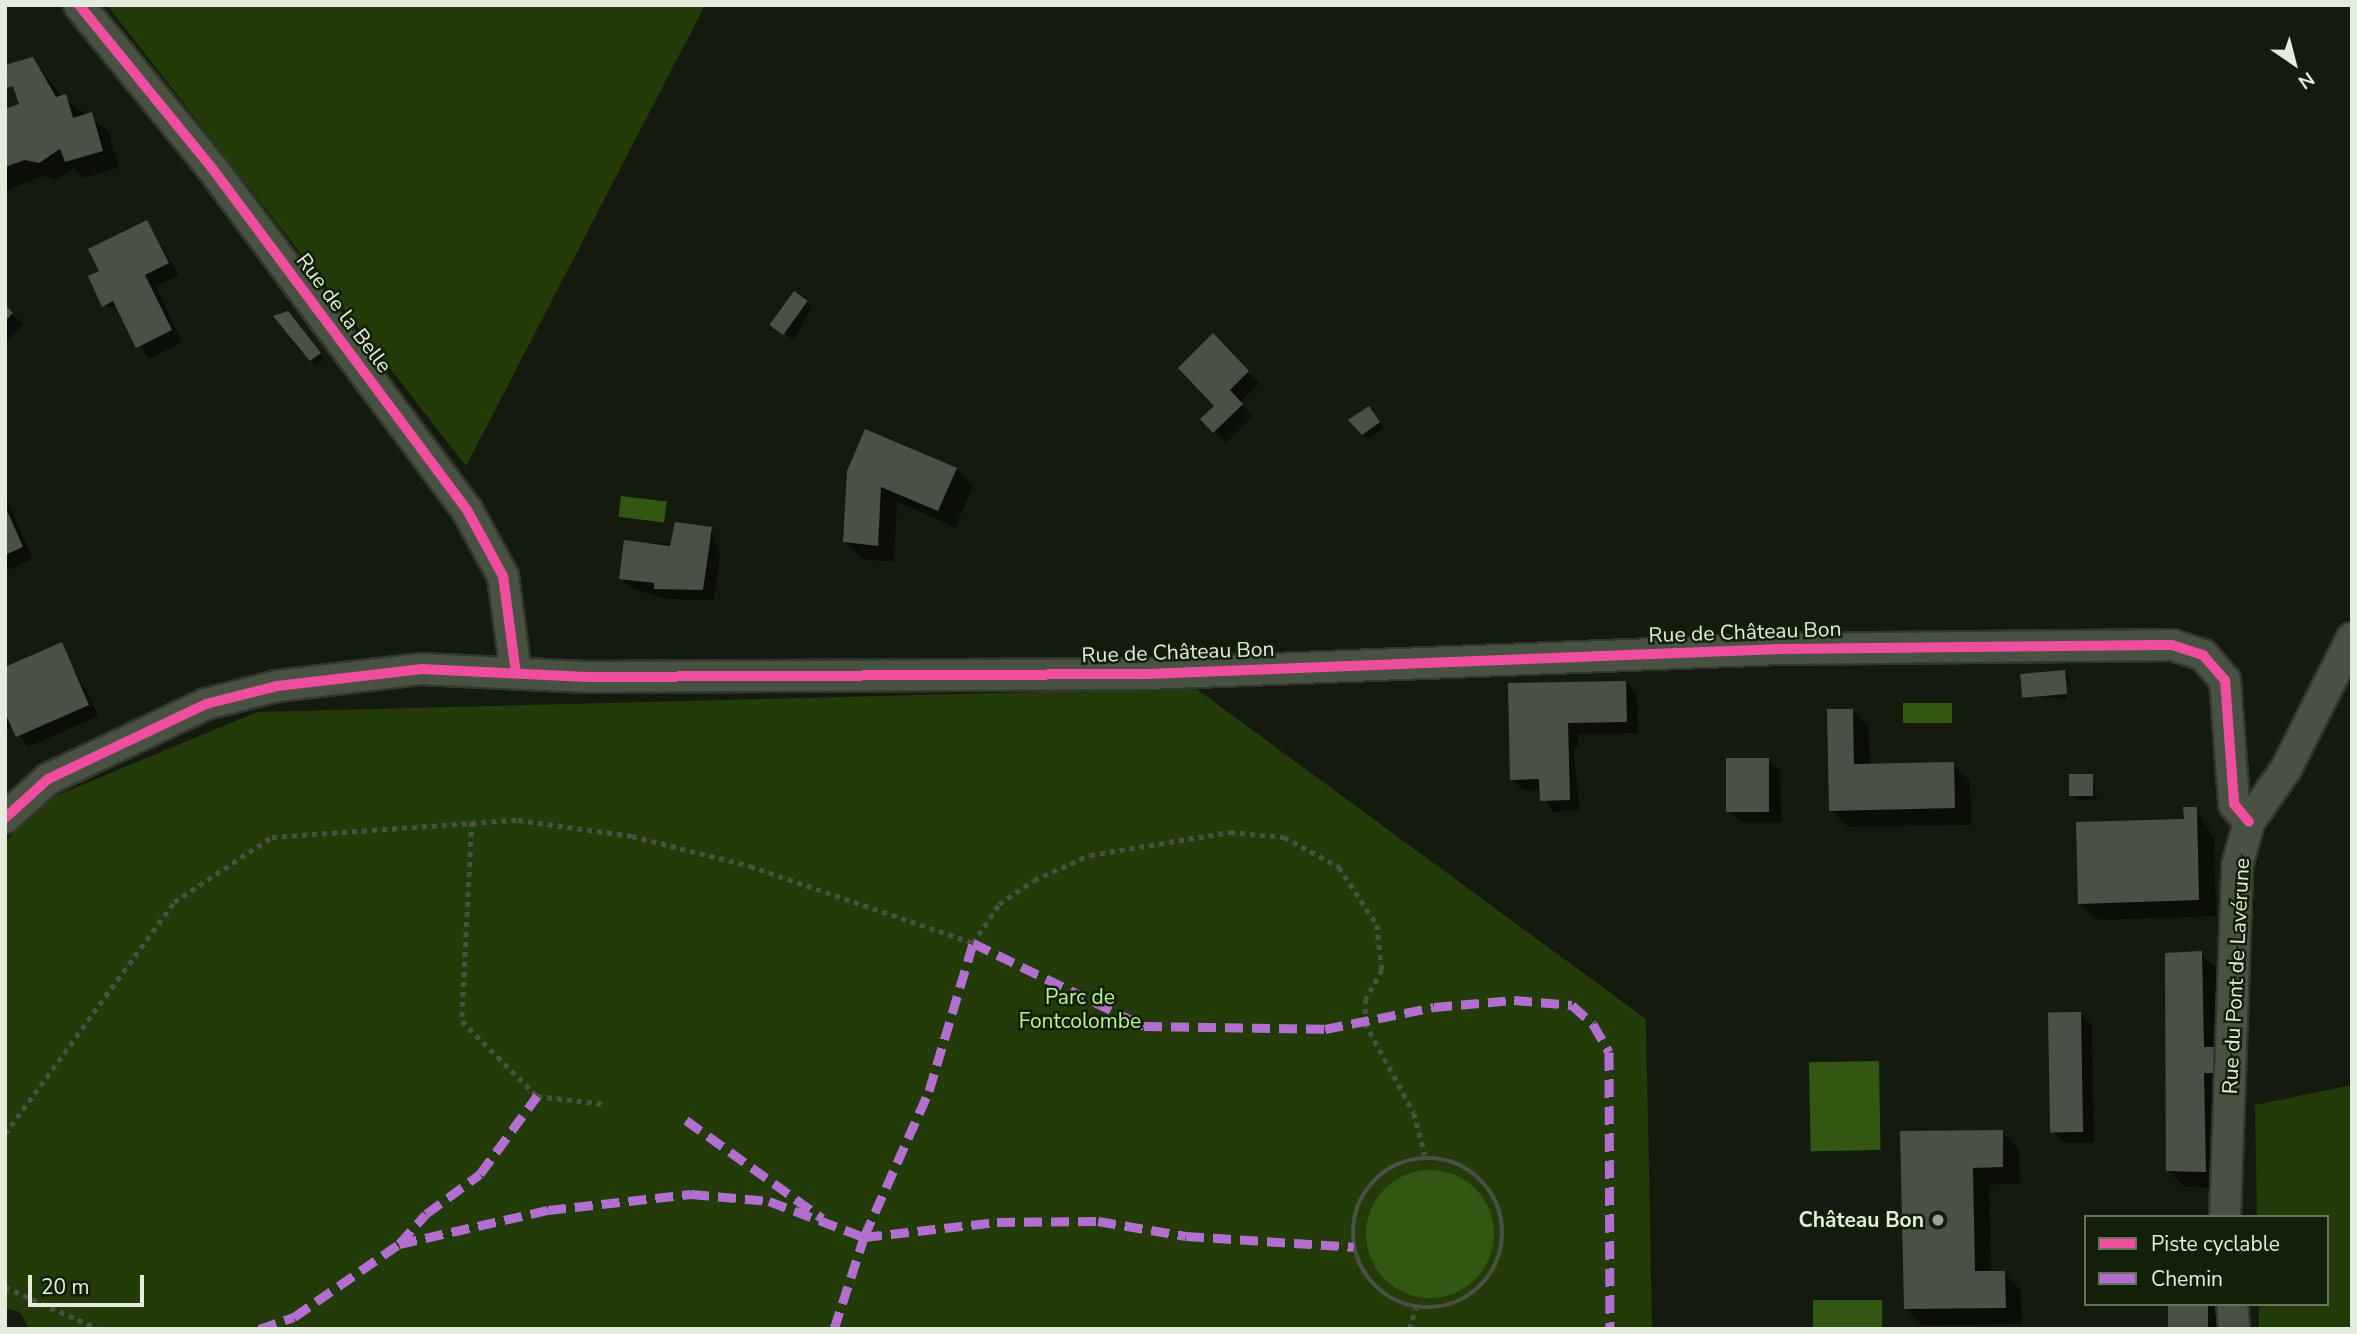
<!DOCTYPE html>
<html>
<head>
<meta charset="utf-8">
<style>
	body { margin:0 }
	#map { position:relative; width:2357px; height:1334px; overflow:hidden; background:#141b0e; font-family:"Nunito Sans",sans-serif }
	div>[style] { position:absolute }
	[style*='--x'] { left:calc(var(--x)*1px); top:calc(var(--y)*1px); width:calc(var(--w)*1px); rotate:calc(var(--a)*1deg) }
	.green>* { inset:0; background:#223b09 }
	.water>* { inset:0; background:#335612; transform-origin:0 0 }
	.round { border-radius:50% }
	.shadow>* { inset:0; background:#0007; transform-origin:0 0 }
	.building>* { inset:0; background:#4a5046; transform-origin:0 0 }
	.path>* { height:4.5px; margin-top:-2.25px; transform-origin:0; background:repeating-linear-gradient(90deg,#4a5144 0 5px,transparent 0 10px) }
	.path>.ring { margin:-2.25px; padding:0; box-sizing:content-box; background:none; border:4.5px solid #4a5144; border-radius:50% }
	.roads { filter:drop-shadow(2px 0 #31372c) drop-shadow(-2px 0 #31372c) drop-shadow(0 2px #31372c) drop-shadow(0 -2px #31372c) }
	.minor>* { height:30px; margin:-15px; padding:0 15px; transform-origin:15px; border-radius:15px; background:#495242 }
	.quiet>* { height:9px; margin-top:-4.5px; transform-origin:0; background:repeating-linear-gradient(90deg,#b36fd0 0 18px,transparent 0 27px) }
	.cycleway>* { height:10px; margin:-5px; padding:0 5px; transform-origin:5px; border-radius:5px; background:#ef4d9e }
	.dots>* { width:19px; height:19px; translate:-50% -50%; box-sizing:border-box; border:4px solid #132009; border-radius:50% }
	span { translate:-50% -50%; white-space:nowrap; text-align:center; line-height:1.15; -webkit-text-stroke:5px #132009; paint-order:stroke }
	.street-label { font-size:21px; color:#e3ecdd }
	.park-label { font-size:21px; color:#baf391 }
	.poi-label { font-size:21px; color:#e3ecdd; font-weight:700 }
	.right { translate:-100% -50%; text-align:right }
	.frame { position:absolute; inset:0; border:7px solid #e3ecdd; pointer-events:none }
	.legend { position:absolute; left:2084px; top:1215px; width:245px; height:91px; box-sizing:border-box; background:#132009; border:2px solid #66725e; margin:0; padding:9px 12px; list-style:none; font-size:21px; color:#e3ecdd }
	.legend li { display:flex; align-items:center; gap:14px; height:35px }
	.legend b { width:35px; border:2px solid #66725e }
	.north { position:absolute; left:2259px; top:28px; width:70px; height:70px; -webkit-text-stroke:5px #132009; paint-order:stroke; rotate:145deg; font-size:19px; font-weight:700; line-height:28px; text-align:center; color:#e3ecdd }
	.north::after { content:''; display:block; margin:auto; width:24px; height:32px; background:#e3ecdd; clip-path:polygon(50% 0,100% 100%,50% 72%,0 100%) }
	.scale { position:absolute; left:28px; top:1275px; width:116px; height:32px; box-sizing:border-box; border:4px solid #e3ecdd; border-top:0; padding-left:9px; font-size:21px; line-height:24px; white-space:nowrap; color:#e3ecdd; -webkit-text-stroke:5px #132009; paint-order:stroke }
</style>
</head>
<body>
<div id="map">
	<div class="green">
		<div style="clip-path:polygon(107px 5px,705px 5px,466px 466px)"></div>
		<div style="clip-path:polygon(1195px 688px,1646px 1019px,1652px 1329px,29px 1329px,20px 1312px,5px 1308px,5px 842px,48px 799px,257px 712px)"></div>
		<div style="clip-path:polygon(2352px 1085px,2352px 1329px,2259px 1329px,2259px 1304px,2327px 1304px,2327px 1217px,2257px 1217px,2255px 1105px)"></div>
	</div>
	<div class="water">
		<div style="left:621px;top:496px;width:46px;height:21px;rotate:7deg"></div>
		<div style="left:1903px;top:703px;width:49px;height:20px"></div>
		<div style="left:1879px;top:1061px;width:89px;height:70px;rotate:89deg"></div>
		<div class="round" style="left:1366px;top:1170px;width:128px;height:128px"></div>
		<div style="left:1813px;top:1300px;width:69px;height:29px"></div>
	</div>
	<div class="shadow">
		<div style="clip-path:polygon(33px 59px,62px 97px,108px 131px,119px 167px,84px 178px,74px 168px,57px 180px,43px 176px,5px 191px,5px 137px,22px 105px,5px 67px)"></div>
		<div style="clip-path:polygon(147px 222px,179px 275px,156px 286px,182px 342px,149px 359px,118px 307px,104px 306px,101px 272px)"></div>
		<div style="clip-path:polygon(807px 302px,812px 307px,794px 340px,775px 327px)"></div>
		<div style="clip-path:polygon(5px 307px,23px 325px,5px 343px)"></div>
		<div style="clip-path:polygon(292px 318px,325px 359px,316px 365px,311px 360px)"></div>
		<div style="clip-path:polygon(1225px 347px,1259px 383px,1240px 403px,1253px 416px,1226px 443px,1202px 419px,1216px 406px)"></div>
		<div style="clip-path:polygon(1374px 414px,1384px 428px,1368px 439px,1351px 420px)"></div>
		<div style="clip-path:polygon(956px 469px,973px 486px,955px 527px,897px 502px,894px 562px,862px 559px,845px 542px,848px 472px)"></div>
		<div style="clip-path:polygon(5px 495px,33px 559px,5px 571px)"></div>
		<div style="clip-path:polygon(711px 529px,720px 556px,714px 600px,667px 599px,632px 589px,621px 578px,625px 542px,681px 544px)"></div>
		<div style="clip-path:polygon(61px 644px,99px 716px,28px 747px,13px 726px,5px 730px,5px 669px)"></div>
		<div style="clip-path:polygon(2065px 672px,2070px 677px,2072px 699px,2067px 675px,2066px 699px,2022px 695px)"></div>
		<div style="clip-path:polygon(1626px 683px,1637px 694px,1638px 733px,1578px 734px,1579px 747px,1573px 747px,1580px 810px,1553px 812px,1541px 790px,1523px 790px,1512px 779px,1510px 685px)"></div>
		<div style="clip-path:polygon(1852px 710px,1869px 727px,1870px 765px,1953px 764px,1970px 781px,1971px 825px,1848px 827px,1831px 810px)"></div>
		<div style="clip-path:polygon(1769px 760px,1780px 771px,1782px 822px,1741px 822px,1729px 811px)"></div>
		<div style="clip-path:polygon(2092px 776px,2097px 800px,2078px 800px,2072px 795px)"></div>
		<div style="clip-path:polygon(2196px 809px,2214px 838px,2216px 916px,2097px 920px,2080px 903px)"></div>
		<div style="clip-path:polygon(2201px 953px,2218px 970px,2222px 1188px,2185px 1187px,2168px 1170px)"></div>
		<div style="clip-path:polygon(2080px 1013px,2092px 1025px,2094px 1143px,2064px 1143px,2053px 1131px)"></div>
		<div style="clip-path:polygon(2002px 1132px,2019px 1149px,2020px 1183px,1989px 1185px,1991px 1273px,2004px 1273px,2021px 1290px,2022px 1324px,1922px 1325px,1905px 1308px,1902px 1133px)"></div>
		<div style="left:2170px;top:1304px;width:54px;height:25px"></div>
	</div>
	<div class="building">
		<div style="clip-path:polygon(33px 57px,56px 97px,66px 94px,73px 118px,92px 112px,103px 151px,65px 162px,60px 149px,39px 163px,25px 160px,5px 167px,5px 109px,19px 104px,13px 86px,6px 88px,5px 65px)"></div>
		<div style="clip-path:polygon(147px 220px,169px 263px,145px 275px,172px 330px,136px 348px,113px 301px,102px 307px,88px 276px,99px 271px,88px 249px)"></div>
		<div style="left:794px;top:291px;width:17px;height:42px;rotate:36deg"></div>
		<div style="clip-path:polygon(5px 305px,13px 313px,5px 321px)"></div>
		<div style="clip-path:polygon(288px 311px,321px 353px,310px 361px,273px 316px)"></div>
		<div style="clip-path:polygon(1213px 333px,1249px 371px,1230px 390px,1243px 404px,1213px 433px,1200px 419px,1214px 406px,1178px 368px)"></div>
		<div style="clip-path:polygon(1369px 406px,1380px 422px,1362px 435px,1348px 420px)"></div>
		<div style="clip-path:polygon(865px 429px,957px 468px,938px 511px,881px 487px,878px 546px,843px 542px,847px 471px)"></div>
		<div style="clip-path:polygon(5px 506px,23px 547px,5px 555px)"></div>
		<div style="clip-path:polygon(675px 522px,712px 527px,703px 590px,654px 589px,654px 583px,619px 579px,624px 540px,670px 546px)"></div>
		<div style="clip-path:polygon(62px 642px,89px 705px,16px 737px,5px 713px,5px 667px)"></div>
		<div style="left:2065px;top:670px;width:24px;height:45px;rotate:85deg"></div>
		<div style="clip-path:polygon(1626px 681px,1627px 722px,1568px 723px,1570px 800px,1540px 801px,1539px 779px,1510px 780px,1508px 683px)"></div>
		<div style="clip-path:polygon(1827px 709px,1853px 709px,1854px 764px,1954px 762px,1955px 808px,1829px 811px)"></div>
		<div style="left:1726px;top:758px;width:43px;height:54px"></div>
		<div style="left:2069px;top:774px;width:24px;height:22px"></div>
		<div style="clip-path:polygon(2183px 807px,2197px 807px,2199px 900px,2078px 904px,2076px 822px,2184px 819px)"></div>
		<div style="clip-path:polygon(2202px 951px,2204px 1047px,2215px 1047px,2216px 1073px,2204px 1073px,2206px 1172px,2166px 1171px,2165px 953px)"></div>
		<div style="left:2081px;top:1012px;width:120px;height:33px;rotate:89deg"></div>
		<div style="clip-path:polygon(2003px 1130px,2003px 1167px,1973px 1168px,1975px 1271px,2005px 1271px,2006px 1308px,1904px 1309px,1900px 1131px)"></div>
		<div style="left:2168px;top:1304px;width:40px;height:25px"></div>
	</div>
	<div class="path">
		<div style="--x:472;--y:822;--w:199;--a:92.9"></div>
		<div style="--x:462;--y:1021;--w:106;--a:45"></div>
		<div style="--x:537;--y:1096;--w:68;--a:6.7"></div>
		<div style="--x:5;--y:1134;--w:287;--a:-53.9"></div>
		<div style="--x:174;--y:902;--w:118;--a:-33.6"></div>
		<div style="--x:272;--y:837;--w:247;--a:-4"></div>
		<div style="--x:518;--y:820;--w:115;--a:8"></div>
		<div style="--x:632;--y:836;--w:122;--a:14.3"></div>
		<div style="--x:750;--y:866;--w:236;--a:19"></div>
		<div style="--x:973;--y:943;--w:47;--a:-56.3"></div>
		<div style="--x:999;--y:904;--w:42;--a:-34.4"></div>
		<div style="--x:1034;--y:880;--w:61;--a:-24.1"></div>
		<div style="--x:1090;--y:855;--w:142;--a:-9.3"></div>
		<div style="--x:1230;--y:832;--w:54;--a:5.3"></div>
		<div style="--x:1284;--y:837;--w:63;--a:28.6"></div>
		<div style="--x:1339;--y:867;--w:69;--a:56.8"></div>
		<div style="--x:1377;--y:925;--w:45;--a:83.7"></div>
		<div style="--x:1382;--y:970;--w:33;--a:119"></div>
		<div style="--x:1366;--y:999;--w:24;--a:92"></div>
		<div style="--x:1365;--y:1023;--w:102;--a:61.4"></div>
		<div style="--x:1414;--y:1113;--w:43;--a:75.3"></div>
		<div class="ring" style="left:1353px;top:1158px;width:145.5px;height:145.5px"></div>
		<div style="--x:5;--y:1287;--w:103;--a:24.1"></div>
		<div style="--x:1409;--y:1329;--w:22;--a:-72"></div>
	</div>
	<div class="roads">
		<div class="minor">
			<div style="--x:79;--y:5;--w:210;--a:50.8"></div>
			<div style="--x:212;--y:168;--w:427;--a:53.3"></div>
			<div style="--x:467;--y:510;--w:75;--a:61.4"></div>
			<div style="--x:503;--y:576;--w:98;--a:82.4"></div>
			<div style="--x:5;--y:818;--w:58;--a:-42.2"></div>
			<div style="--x:48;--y:779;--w:175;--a:-25.4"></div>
			<div style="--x:206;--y:704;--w:73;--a:-14.2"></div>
			<div style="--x:277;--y:686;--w:146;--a:-6.7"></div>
			<div style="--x:422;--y:669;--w:165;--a:2.8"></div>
			<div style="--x:587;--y:677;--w:560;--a:-0.31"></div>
			<div style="--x:1147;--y:674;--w:634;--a:-2.26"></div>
			<div style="--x:1781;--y:649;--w:391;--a:-0.6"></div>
			<div style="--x:2172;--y:645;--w:33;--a:18"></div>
			<div style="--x:2203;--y:655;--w:33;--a:49"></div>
			<div style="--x:2225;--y:680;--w:124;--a:85.8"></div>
			<div style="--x:2234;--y:804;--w:23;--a:50"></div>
			<div style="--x:2225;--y:1217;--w:351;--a:-88"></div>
			<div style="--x:2237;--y:866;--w:46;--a:-74.7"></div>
			<div style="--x:2249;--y:822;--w:65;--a:-55.1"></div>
			<div style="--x:2286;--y:769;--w:147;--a:-63.3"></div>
			<div style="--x:2232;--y:1304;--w:25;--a:85"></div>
		</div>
	</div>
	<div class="quiet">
		<div style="--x:686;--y:1120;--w:168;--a:35.8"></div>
		<div style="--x:399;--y:1244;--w:40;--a:-48"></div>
		<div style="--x:426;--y:1214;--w:67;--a:-36.5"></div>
		<div style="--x:480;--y:1174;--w:97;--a:-53.8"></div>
		<div style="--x:259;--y:1329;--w:37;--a:-19"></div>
		<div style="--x:294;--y:1317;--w:128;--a:-34.8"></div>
		<div style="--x:399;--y:1244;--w:153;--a:-12.9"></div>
		<div style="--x:548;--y:1210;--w:144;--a:-6.4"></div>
		<div style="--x:691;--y:1194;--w:78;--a:5.1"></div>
		<div style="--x:769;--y:1201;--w:102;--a:20.8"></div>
		<div style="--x:864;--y:1237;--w:134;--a:-6.4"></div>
		<div style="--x:997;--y:1222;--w:101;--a:-0.6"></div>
		<div style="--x:1098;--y:1221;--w:89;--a:9.7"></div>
		<div style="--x:1186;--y:1236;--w:168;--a:3.7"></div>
		<div style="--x:834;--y:1329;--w:97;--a:-71.9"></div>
		<div style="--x:864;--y:1237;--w:160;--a:-66"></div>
		<div style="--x:929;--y:1091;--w:154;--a:-73.4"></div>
		<div style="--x:973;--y:943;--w:190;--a:25.9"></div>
		<div style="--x:1144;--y:1026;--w:181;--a:0.9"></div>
		<div style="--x:1325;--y:1029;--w:111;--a:-11.4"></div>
		<div style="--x:1434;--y:1007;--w:80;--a:-5"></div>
		<div style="--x:1514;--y:1000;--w:58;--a:4.9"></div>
		<div style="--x:1572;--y:1005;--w:28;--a:42"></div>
		<div style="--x:1593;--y:1024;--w:32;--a:60"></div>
		<div style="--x:1609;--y:1052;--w:277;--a:89.8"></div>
	</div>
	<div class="cycleway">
		<div style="--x:79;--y:5;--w:210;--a:50.8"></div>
		<div style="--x:212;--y:168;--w:427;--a:53.3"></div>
		<div style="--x:467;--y:510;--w:75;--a:61.4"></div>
		<div style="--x:503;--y:576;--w:98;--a:82.4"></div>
		<div style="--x:5;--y:818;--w:58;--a:-42.2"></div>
		<div style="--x:48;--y:779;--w:175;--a:-25.4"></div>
		<div style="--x:206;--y:704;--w:73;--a:-14.2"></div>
		<div style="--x:277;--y:686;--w:146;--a:-6.7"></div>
		<div style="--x:422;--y:669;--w:165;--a:2.8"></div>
		<div style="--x:587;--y:677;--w:560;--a:-0.31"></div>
		<div style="--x:1147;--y:674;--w:634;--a:-2.26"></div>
		<div style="--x:1781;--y:649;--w:391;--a:-0.6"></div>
		<div style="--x:2172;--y:645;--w:33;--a:18"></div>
		<div style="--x:2203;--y:655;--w:33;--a:49"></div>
		<div style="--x:2225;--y:680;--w:124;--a:85.8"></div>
		<div style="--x:2234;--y:804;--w:23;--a:50"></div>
	</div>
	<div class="dots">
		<div style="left:1938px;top:1220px;background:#9ba395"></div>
	</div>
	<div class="street-label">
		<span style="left:344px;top:313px;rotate:53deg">Rue de la Belle</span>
		<span style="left:1745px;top:632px;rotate:-2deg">Rue de Château Bon</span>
		<span style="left:1178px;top:652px;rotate:-2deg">Rue de Château Bon</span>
		<span style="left:2236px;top:976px;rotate:-87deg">Rue du Pont de Lavérune</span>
	</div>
	<div class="park-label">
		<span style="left:1080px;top:1009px">Parc de<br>Fontcolombe</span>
	</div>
	<div class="poi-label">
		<span class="right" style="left:1924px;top:1220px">Château Bon</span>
	</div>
	<div class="frame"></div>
	<ul class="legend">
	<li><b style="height:9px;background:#ef4d9e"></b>Piste cyclable</li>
	<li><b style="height:9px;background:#b36fd0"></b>Chemin</li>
	</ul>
	<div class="north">N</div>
	<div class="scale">20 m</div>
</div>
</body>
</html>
